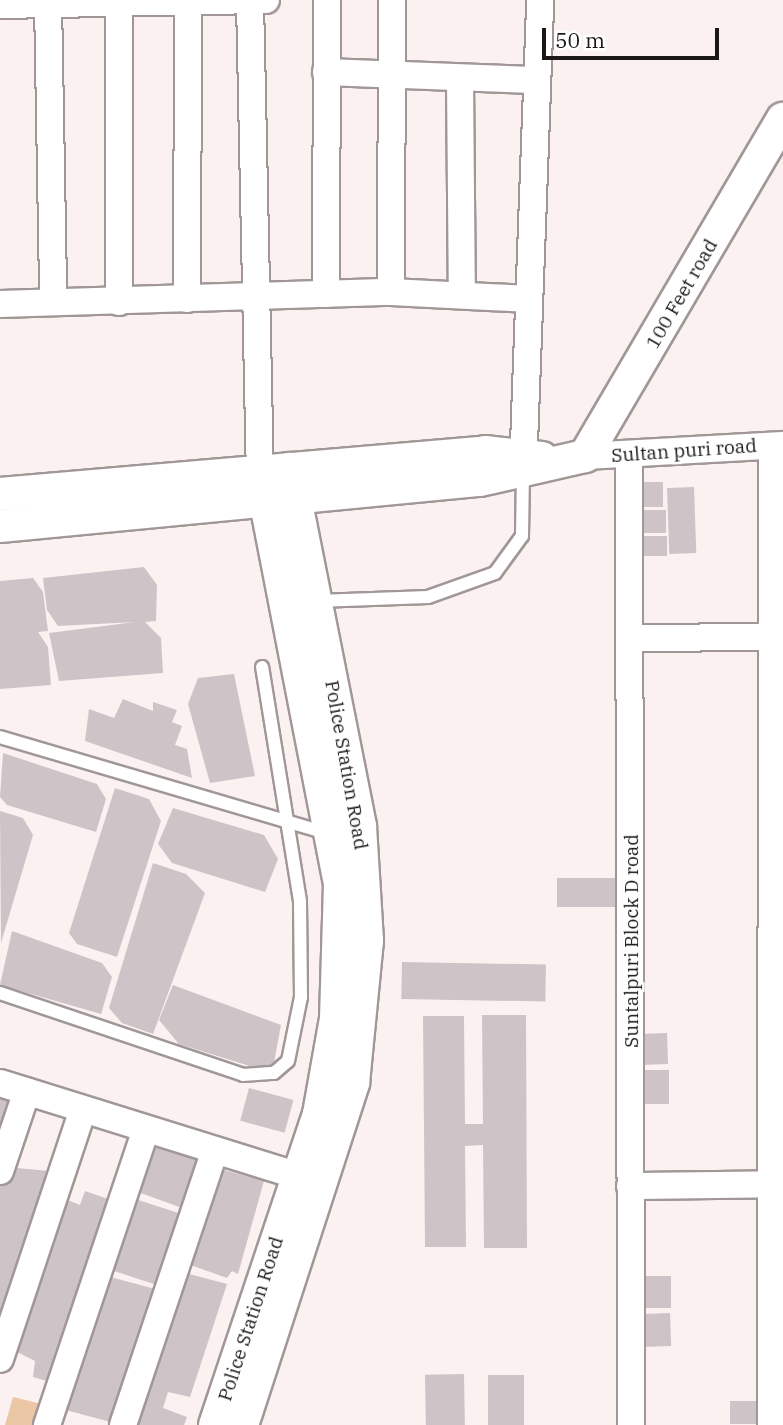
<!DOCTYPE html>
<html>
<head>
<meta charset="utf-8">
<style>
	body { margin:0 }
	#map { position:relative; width:783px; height:1425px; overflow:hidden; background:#fcf1f1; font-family:"IBM Plex Serif",serif }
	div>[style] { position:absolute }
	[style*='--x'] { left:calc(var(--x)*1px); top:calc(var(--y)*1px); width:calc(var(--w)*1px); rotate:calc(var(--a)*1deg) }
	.green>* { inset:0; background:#ebc7a5 }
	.building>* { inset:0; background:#cec3c7; transform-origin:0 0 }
	.roads { filter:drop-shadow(2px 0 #a19797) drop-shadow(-2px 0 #a19797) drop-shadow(0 2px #a19797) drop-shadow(0 -2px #a19797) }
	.service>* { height:12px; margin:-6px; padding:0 6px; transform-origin:6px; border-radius:6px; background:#fff }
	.minor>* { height:26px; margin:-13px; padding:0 13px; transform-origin:13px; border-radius:13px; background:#fff }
	.tertiary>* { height:32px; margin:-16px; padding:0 16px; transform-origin:16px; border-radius:16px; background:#fff }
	span { translate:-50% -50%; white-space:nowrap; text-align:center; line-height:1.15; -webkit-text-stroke:5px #fff; paint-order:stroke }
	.street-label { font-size:19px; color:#1c1818 }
	.scale { position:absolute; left:542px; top:28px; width:177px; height:32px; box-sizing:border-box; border:4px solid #1c1818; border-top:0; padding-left:9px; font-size:21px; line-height:24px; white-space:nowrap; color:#1c1818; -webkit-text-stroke:5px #fff; paint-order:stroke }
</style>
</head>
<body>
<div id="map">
	<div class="green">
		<div style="clip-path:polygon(13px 1397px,54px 1407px,48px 1425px,5px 1425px)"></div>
	</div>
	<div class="building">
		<div style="left:663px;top:482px;width:25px;height:30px;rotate:90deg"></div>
		<div style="left:694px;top:487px;width:66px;height:27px;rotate:88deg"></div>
		<div style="left:666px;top:510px;width:23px;height:32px;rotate:90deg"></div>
		<div style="left:634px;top:536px;width:33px;height:20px"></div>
		<div style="clip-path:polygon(144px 567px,157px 585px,156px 621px,145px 622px,161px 638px,163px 673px,59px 681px,49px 633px,135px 622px,58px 626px,47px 610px,43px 578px)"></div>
		<div style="clip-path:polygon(33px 578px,43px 592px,48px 631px,38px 632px,48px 647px,51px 685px,0 689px,0 581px)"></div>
		<div style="clip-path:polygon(234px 674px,255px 776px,210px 783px,188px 704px,198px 678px)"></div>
		<div style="clip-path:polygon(123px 699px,153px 711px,153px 702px,177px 710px,172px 722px,182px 726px,175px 745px,187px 749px,192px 778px,85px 741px,89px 709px,114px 718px)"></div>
		<div style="clip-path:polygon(3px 753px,97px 784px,106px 799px,96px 832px,7px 805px,0 797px)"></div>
		<div style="clip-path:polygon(115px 788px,149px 799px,161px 821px,117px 957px,77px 944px,69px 933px)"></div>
		<div style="clip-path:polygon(173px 808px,264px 835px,278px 859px,265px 892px,172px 863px,158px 844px)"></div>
		<div style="clip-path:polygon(0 811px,23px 818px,33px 835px,1px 943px)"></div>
		<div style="clip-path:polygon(153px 863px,186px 874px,205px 893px,153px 1034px,122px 1023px,109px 1008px)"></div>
		<div style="left:557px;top:878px;width:66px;height:29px"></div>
		<div style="clip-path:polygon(12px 931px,102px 963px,112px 977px,101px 1014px,0 985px)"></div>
		<div style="left:402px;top:962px;width:144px;height:37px;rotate:1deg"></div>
		<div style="clip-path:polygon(173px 985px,281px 1025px,272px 1073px,179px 1044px,159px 1020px)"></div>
		<div style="clip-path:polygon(482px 1015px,526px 1015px,527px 1248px,484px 1248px,483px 1145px,465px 1146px,466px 1247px,425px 1247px,423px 1016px,464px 1016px,465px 1124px,483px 1124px)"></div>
		<div style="left:667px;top:1033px;width:31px;height:34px;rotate:88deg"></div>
		<div style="left:634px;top:1070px;width:35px;height:34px"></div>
		<div style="left:249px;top:1088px;width:46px;height:34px;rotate:15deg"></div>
		<div style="clip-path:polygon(0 1096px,11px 1100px,0 1132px)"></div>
		<div style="left:147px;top:1140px;width:59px;height:52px;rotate:20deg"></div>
		<div style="clip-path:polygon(6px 1167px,50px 1171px,0 1345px,0 1183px)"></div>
		<div style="clip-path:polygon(213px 1167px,264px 1181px,238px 1274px,232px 1271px,227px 1278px,182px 1262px)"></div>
		<div style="clip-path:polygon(85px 1191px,114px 1201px,57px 1384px,33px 1377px,35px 1361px,15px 1351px,65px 1199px,80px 1205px)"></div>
		<div style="left:129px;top:1197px;width:52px;height:75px;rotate:18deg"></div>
		<div style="clip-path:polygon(178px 1271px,227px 1284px,190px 1397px,168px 1392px,163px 1408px,187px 1417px,184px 1425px,126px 1425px)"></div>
		<div style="left:103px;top:1275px;width:54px;height:140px;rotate:15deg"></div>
		<div style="left:636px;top:1276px;width:35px;height:32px"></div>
		<div style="left:670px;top:1313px;width:33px;height:34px;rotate:88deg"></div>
		<div style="left:464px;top:1374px;width:51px;height:39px;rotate:89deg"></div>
		<div style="left:488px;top:1375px;width:36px;height:50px"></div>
		<div style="left:730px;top:1401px;width:37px;height:23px"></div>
	</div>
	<div class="roads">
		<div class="service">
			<div style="--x:317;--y:601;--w:111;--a:-2.1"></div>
			<div style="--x:428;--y:597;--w:71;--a:-19.7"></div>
			<div style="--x:495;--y:573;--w:46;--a:-53.9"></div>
			<div style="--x:522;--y:536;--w:64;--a:-89.1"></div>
			<div style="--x:0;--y:737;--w:343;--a:16.4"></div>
			<div style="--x:0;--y:993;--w:256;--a:18.6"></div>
			<div style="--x:243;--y:1075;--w:31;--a:-4"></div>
			<div style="--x:274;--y:1073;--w:18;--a:-41"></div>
			<div style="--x:288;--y:1061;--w:65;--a:-78.5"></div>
			<div style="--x:301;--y:997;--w:96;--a:-90.6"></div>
			<div style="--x:300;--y:901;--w:237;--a:-99.2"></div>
		</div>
		<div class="minor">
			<div style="--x:48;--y:0;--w:299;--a:89"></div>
			<div style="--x:250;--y:0;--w:472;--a:88.8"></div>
			<div style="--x:0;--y:5;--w:266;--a:-1.1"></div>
			<div style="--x:326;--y:72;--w:206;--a:2.2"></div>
			<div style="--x:460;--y:80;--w:215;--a:89.5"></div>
			<div style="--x:391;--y:292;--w:292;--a:-89.8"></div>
			<div style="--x:326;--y:294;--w:294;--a:-89.8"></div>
			<div style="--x:187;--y:299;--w:299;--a:-89.8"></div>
			<div style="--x:119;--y:302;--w:302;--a:-90"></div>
			<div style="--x:0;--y:304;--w:391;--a:-1.8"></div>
			<div style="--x:391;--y:292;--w:138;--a:2.9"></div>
			<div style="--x:585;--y:456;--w:198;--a:-3.2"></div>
			<div style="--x:629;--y:456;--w:969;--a:89.88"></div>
			<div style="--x:523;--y:471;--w:471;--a:-87.9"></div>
			<div style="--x:629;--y:638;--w:154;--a:-0.4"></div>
			<div style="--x:0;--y:1083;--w:312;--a:17.3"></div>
			<div style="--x:0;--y:1171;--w:84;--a:-71.4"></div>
			<div style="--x:630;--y:1186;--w:153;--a:-0.7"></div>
			<div style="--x:0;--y:1359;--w:263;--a:-71.6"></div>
			<div style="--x:47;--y:1425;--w:312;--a:-71.5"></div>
			<div style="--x:123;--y:1425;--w:290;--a:-71.5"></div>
			<div style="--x:771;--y:1425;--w:979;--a:-89.94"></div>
		</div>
		<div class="tertiary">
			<div style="--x:0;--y:494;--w:487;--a:-4.9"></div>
			<div style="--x:485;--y:452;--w:57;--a:6"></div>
			<div style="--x:0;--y:526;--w:482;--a:-5.5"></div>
			<div style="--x:480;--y:480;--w:108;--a:-12.9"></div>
			<div style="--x:585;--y:456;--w:391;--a:-59.6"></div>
			<div style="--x:215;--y:1425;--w:328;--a:-71.5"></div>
			<div style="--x:319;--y:1114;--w:97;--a:-79.9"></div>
			<div style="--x:336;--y:1019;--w:135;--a:-88.3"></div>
			<div style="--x:340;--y:884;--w:420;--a:-101"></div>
			<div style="--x:242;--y:1425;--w:360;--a:-72"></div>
			<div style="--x:353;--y:1083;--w:143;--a:-84.4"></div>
			<div style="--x:367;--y:941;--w:115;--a:-93.5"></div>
			<div style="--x:360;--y:826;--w:364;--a:-101.2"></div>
		</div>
	</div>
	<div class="street-label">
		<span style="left:682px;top:294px;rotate:-60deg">100 Feet road</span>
		<span style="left:684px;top:451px;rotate:-4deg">Sultan puri road</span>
		<span style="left:346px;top:765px;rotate:80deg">Police Station Road</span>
		<span style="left:632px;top:941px;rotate:-90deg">Suntalpuri Block D road</span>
		<span style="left:251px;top:1319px;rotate:-72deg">Police Station Road</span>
	</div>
	<div class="scale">50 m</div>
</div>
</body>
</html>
